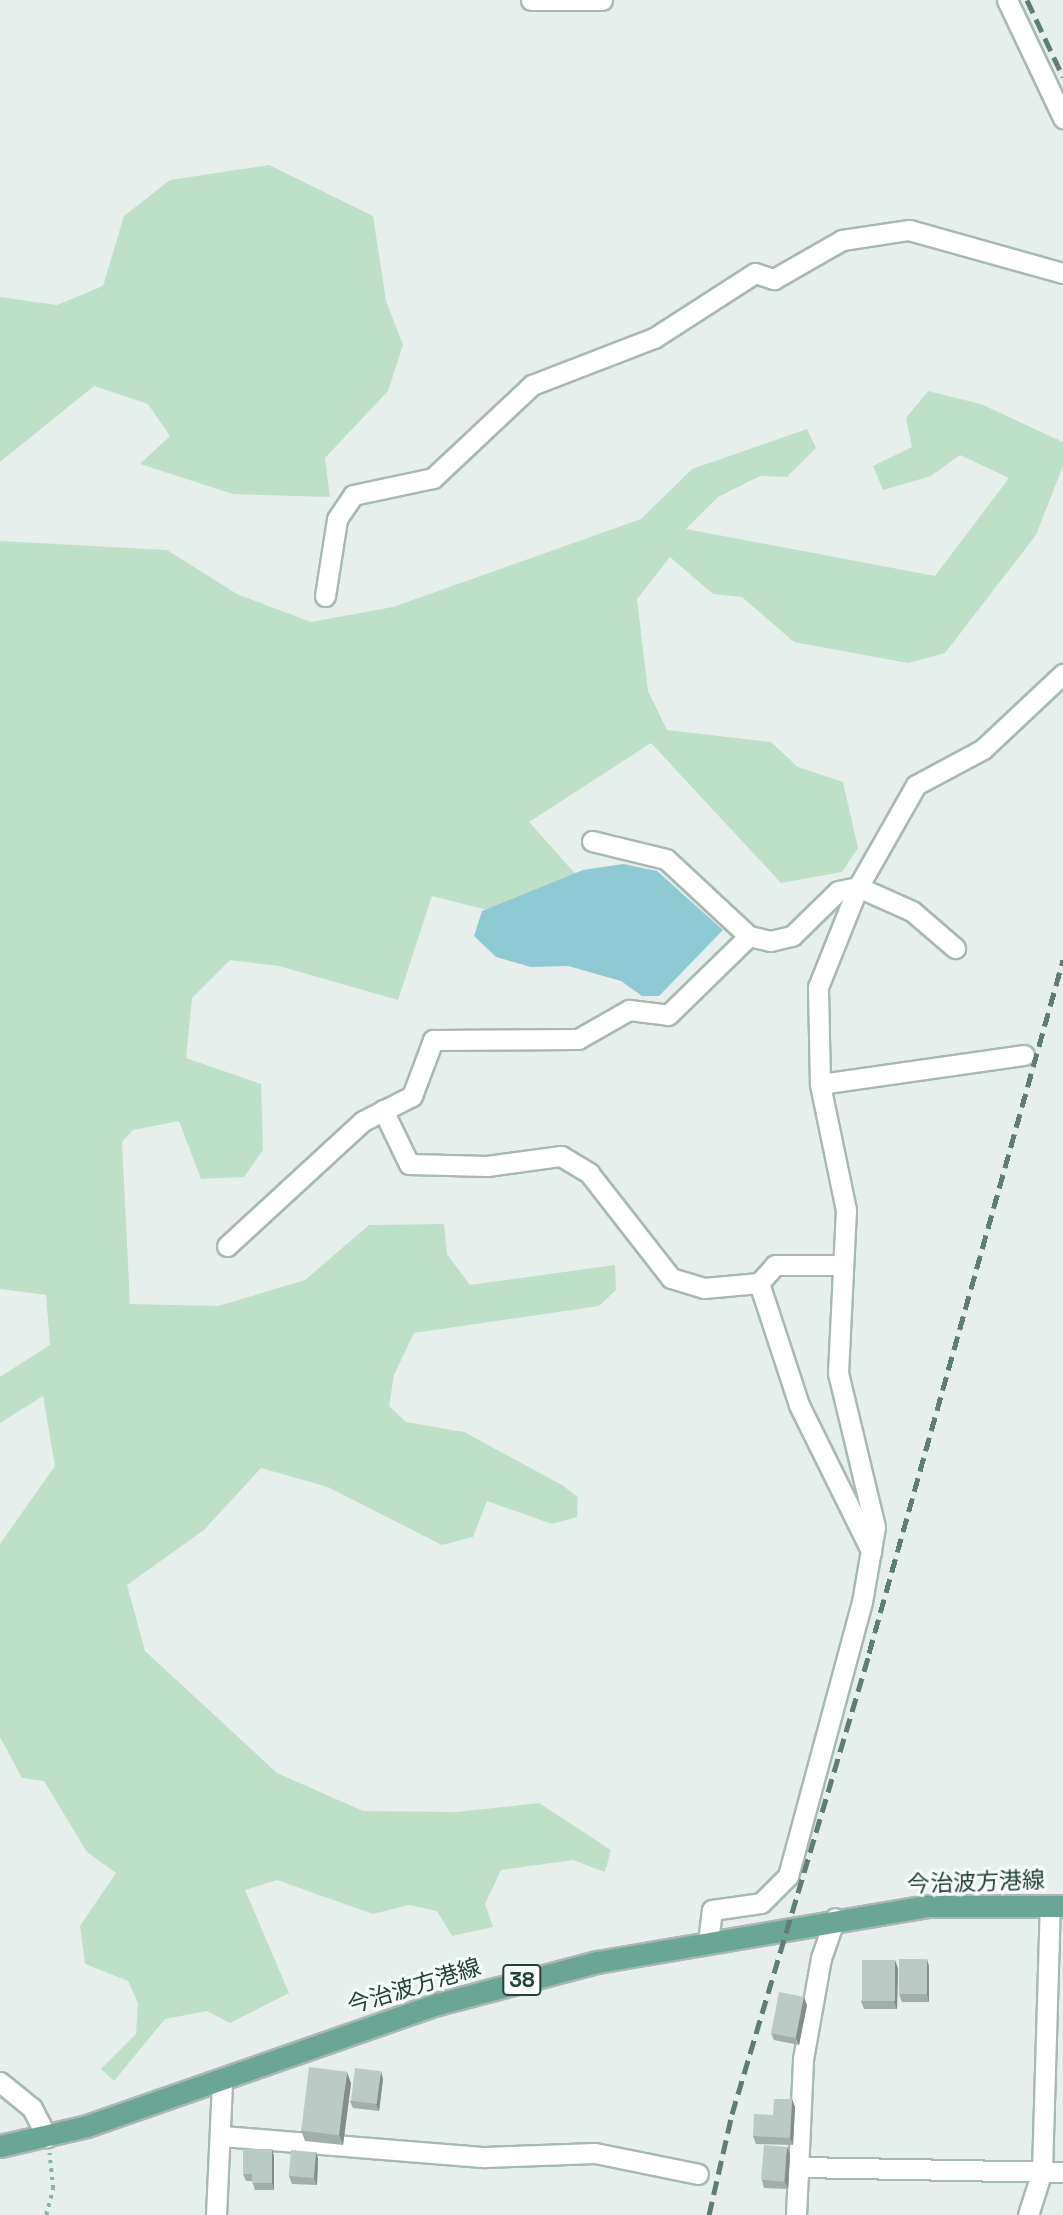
<!DOCTYPE html>
<html>
<head>
<meta charset="utf-8">
<style>
	body { margin:0 }
	#map { position:relative; width:1063px; height:2215px; overflow:hidden; background:#e6efeb; font-family:"Space Grotesk","Noto Sans JP",sans-serif }
	div>[style] { position:absolute }
	[style*='--x'] { left:calc(var(--x)*1px); top:calc(var(--y)*1px); width:calc(var(--w)*1px); rotate:calc(var(--a)*1deg) }
	.green>* { inset:0; background:#bfe0c8 }
	.water>* { inset:0; background:#8ec9d4 }
	.path>* { height:3.5px; margin-top:-1.75px; transform-origin:0; background:repeating-linear-gradient(90deg,#86b3a5 0 3.5px,transparent 0 8.5px) }
	.roads { filter:drop-shadow(2px 0 #a8b8b2) drop-shadow(-2px 0 #a8b8b2) drop-shadow(0 2px #a8b8b2) drop-shadow(0 -2px #a8b8b2) }
	.street>* { height:19px; margin:-9.5px; padding:0 9.5px; transform-origin:9.5px; border-radius:9.5px; background:#fff }
	.primary>* { height:21px; margin:-10.5px; padding:0 10.5px; transform-origin:10.5px; border-radius:10.5px; background:#6aa596 }
	.rail>* { height:5px; margin-top:-2.5px; transform-origin:0; background:repeating-linear-gradient(90deg,#5f7d75 0 14px,transparent 0 21px) }
	.wall>* { inset:0; background:#a1aea9 }
	.shaded-wall>* { inset:0; background:#838d89 }
	.building>* { inset:0; background:#bbcac4; transform-origin:0 0 }
	span { translate:-50% -50%; white-space:nowrap; text-align:center; line-height:1.15; -webkit-text-stroke:6px #f7fbf9; paint-order:stroke }
	.shield-label span { padding:2px 5px; background:#f7fbf9; border:2px solid; border-radius:5px; -webkit-text-stroke-width:0 }
	.shield-label { font-size:21px; color:#24423a; font-weight:700 }
	.street-label { font-size:23px; color:#24423a }
</style>
</head>
<body>
<div id="map">
	<div class="green">
		<div style="clip-path:polygon(269px 165px,373px 216px,386px 301px,403px 345px,388px 391px,325px 458px,330px 497px,233px 494px,140px 464px,170px 436px,148px 404px,94px 386px,0 462px,0 297px,57px 305px,103px 286px,124px 216px,170px 180px)"></div>
		<div style="clip-path:polygon(928px 391px,981px 404px,1063px 442px,1063px 466px,1036px 535px,945px 653px,908px 663px,794px 642px,742px 597px,713px 594px,670px 557px,637px 599px,648px 691px,667px 730px,771px 742px,798px 767px,843px 782px,858px 848px,842px 872px,781px 883px,651px 743px,529px 822px,580px 879px,499px 913px,432px 896px,398px 1000px,279px 966px,230px 960px,192px 998px,186px 1058px,261px 1084px,263px 1150px,244px 1177px,201px 1179px,179px 1121px,133px 1130px,122px 1142px,130px 1304px,218px 1306px,305px 1280px,369px 1225px,444px 1224px,447px 1254px,470px 1285px,615px 1265px,616px 1290px,599px 1306px,414px 1333px,394px 1375px,389px 1406px,406px 1422px,464px 1432px,562px 1485px,578px 1497px,577px 1517px,552px 1524px,487px 1501px,473px 1537px,442px 1545px,328px 1487px,261px 1468px,204px 1530px,127px 1585px,145px 1651px,277px 1773px,363px 1811px,457px 1812px,539px 1803px,611px 1850px,605px 1872px,573px 1860px,501px 1870px,485px 1904px,493px 1927px,452px 1936px,437px 1911px,409px 1905px,373px 1914px,277px 1880px,245px 1890px,289px 1993px,230px 2023px,207px 2011px,165px 2019px,114px 2081px,101px 2069px,136px 2034px,138px 2003px,128px 1981px,85px 1964px,80px 1926px,116px 1873px,87px 1852px,44px 1781px,22px 1778px,0 1737px,0 1544px,55px 1466px,43px 1396px,0 1423px,0 1377px,50px 1345px,46px 1295px,0 1289px,0 541px,167px 550px,237px 594px,311px 622px,393px 607px,641px 519px,692px 469px,807px 429px,816px 448px,787px 477px,760px 476px,718px 497px,686px 529px,935px 576px,1009px 478px,960px 455px,931px 476px,883px 490px,873px 466px,912px 447px,906px 418px)"></div>
	</div>
	<div class="water">
		<div style="clip-path:polygon(623px 864px,657px 871px,723px 930px,659px 996px,642px 996px,621px 981px,568px 966px,531px 967px,496px 957px,474px 936px,482px 911px,583px 870px)"></div>
	</div>
	<div class="path">
		<div style="--x:46;--y:2215;--w:27;--a:-75"></div>
		<div style="--x:53;--y:2189;--w:36;--a:-96"></div>
	</div>
	<div class="roads">
		<div class="street">
			<div style="--x:531;--y:0;--w:71;--a:0"></div>
			<div style="--x:1007;--y:0;--w:131;--a:64.6"></div>
			<div style="--x:325;--y:596;--w:78;--a:-81.1"></div>
			<div style="--x:337;--y:519;--w:29;--a:-56"></div>
			<div style="--x:353;--y:495;--w:82;--a:-12"></div>
			<div style="--x:433;--y:478;--w:136;--a:-43.2"></div>
			<div style="--x:532;--y:385;--w:131;--a:-21.1"></div>
			<div style="--x:654;--y:338;--w:120;--a:-32.8"></div>
			<div style="--x:755;--y:273;--w:20;--a:18"></div>
			<div style="--x:774;--y:279;--w:78;--a:-29.8"></div>
			<div style="--x:842;--y:240;--w:68;--a:-8.5"></div>
			<div style="--x:909;--y:230;--w:160;--a:15.6"></div>
			<div style="--x:592;--y:841;--w:76;--a:13.7"></div>
			<div style="--x:666;--y:859;--w:113;--a:42.9"></div>
			<div style="--x:749;--y:936;--w:22;--a:13"></div>
			<div style="--x:770;--y:941;--w:23;--a:-13"></div>
			<div style="--x:792;--y:936;--w:64;--a:-44.4"></div>
			<div style="--x:838;--y:891;--w:20;--a:-11"></div>
			<div style="--x:858;--y:887;--w:59;--a:24"></div>
			<div style="--x:912;--y:911;--w:57;--a:40.7"></div>
			<div style="--x:820;--y:1084;--w:206;--a:-8.1"></div>
			<div style="--x:383;--y:1110;--w:60;--a:64.3"></div>
			<div style="--x:409;--y:1164;--w:78;--a:1.5"></div>
			<div style="--x:487;--y:1166;--w:75;--a:-7.7"></div>
			<div style="--x:561;--y:1156;--w:33;--a:31"></div>
			<div style="--x:589;--y:1173;--w:133;--a:52"></div>
			<div style="--x:671;--y:1278;--w:34;--a:17"></div>
			<div style="--x:704;--y:1288;--w:55;--a:-5.2"></div>
			<div style="--x:759;--y:1283;--w:128;--a:71.8"></div>
			<div style="--x:799;--y:1405;--w:163;--a:63.7"></div>
			<div style="--x:227;--y:1246;--w:185;--a:-42.6"></div>
			<div style="--x:363;--y:1121;--w:55;--a:-27"></div>
			<div style="--x:412;--y:1096;--w:60;--a:-69.4"></div>
			<div style="--x:433;--y:1040;--w:145;--a:-0.4"></div>
			<div style="--x:578;--y:1039;--w:59;--a:-29.6"></div>
			<div style="--x:629;--y:1010;--w:39;--a:7"></div>
			<div style="--x:668;--y:1015;--w:113;--a:-44.3"></div>
			<div style="--x:759;--y:1283;--w:24;--a:-48"></div>
			<div style="--x:775;--y:1265;--w:68;--a:0"></div>
			<div style="--x:708;--y:1942;--w:32;--a:-83"></div>
			<div style="--x:712;--y:1910;--w:49;--a:-8.1"></div>
			<div style="--x:761;--y:1903;--w:38;--a:-45"></div>
			<div style="--x:788;--y:1876;--w:284;--a:-74.9"></div>
			<div style="--x:862;--y:1602;--w:76;--a:-80.2"></div>
			<div style="--x:875;--y:1527;--w:158;--a:-103.5"></div>
			<div style="--x:838;--y:1373;--w:163;--a:-87.2"></div>
			<div style="--x:846;--y:1210;--w:129;--a:-101.7"></div>
			<div style="--x:820;--y:1084;--w:97;--a:-91.2"></div>
			<div style="--x:818;--y:987;--w:108;--a:-68.2"></div>
			<div style="--x:858;--y:887;--w:117;--a:-60.4"></div>
			<div style="--x:916;--y:785;--w:76;--a:-28.2"></div>
			<div style="--x:983;--y:749;--w:110;--a:-43.2"></div>
			<div style="--x:0;--y:2082;--w:41;--a:39.1"></div>
			<div style="--x:32;--y:2108;--w:33;--a:63"></div>
			<div style="--x:222;--y:2136;--w:264;--a:4.6"></div>
			<div style="--x:485;--y:2157;--w:110;--a:-2.1"></div>
			<div style="--x:595;--y:2153;--w:105;--a:11.5"></div>
			<div style="--x:800;--y:2167;--w:263;--a:1.1"></div>
			<div style="--x:216;--y:2215;--w:134;--a:-87.4"></div>
			<div style="--x:796;--y:2215;--w:156;--a:-87.4"></div>
			<div style="--x:803;--y:2059;--w:103;--a:-79.9"></div>
			<div style="--x:821;--y:1958;--w:42;--a:-70.7"></div>
			<div style="--x:1028;--y:2215;--w:46;--a:-72.3"></div>
			<div style="--x:1042;--y:2171;--w:266;--a:-88.3"></div>
		</div>
		<div class="primary">
			<div style="--x:0;--y:2146;--w:89;--a:-12.9"></div>
			<div style="--x:87;--y:2126;--w:372;--a:-19.2"></div>
			<div style="--x:438;--y:2004;--w:164;--a:-14.8"></div>
			<div style="--x:597;--y:1962;--w:336;--a:-9.6"></div>
			<div style="--x:928;--y:1906;--w:135;--a:0"></div>
		</div>
	</div>
	<div class="rail">
		<div style="--x:1027;--y:0;--w:85;--a:64.9"></div>
		<div style="--x:709;--y:2215;--w:104;--a:-77.2"></div>
		<div style="--x:732;--y:2114;--w:481;--a:-73.4"></div>
		<div style="--x:869;--y:1653;--w:720;--a:-74.36"></div>
	</div>
	<div class="wall">
		<div style="clip-path:polygon(929px 1966px,929px 2002px,902px 2002px,899px 1994px)"></div>
		<div style="clip-path:polygon(898px 1968px,897px 2009px,864px 2009px,861px 2001px)"></div>
		<div style="clip-path:polygon(807px 2005px,799px 2045px,774px 2040px,771px 2033px)"></div>
		<div style="clip-path:polygon(383px 2079px,379px 2111px,353px 2108px,350px 2101px)"></div>
		<div style="clip-path:polygon(351px 2083px,343px 2145px,305px 2141px,301px 2130px)"></div>
		<div style="clip-path:polygon(792px 2099px,795px 2107px,793px 2145px,756px 2144px,753px 2136px,773px 2115px)"></div>
		<div style="clip-path:polygon(787px 2147px,790px 2154px,788px 2189px,764px 2188px,762px 2180px)"></div>
		<div style="clip-path:polygon(272px 2149px,274px 2157px,274px 2190px,255px 2190px,252px 2181px,246px 2181px,243px 2174px)"></div>
		<div style="clip-path:polygon(316px 2152px,318px 2159px,317px 2185px,292px 2184px,289px 2176px)"></div>
	</div>
	<div class="shaded-wall">
		<div style="clip-path:polygon(927px 1959px,929px 1966px,929px 2002px,927px 1994px)"></div>
		<div style="clip-path:polygon(895px 1960px,898px 1968px,897px 2009px,894px 2002px)"></div>
		<div style="clip-path:polygon(804px 1997px,807px 2005px,799px 2045px,796px 2038px)"></div>
		<div style="clip-path:polygon(381px 2071px,383px 2079px,379px 2111px,376px 2104px)"></div>
		<div style="clip-path:polygon(347px 2072px,351px 2083px,343px 2145px,339px 2134px)"></div>
		<div style="clip-path:polygon(792px 2099px,795px 2107px,793px 2145px,790px 2138px)"></div>
		<div style="clip-path:polygon(787px 2147px,790px 2154px,788px 2189px,785px 2182px)"></div>
		<div style="clip-path:polygon(272px 2149px,274px 2157px,274px 2190px,272px 2183px)"></div>
		<div style="clip-path:polygon(316px 2152px,318px 2159px,317px 2185px,314px 2178px)"></div>
	</div>
	<div class="building">
		<div style="left:899px;top:1959px;width:28px;height:35px"></div>
		<div style="left:862px;top:1960px;width:33px;height:41px"></div>
		<div style="left:779px;top:1992px;width:25px;height:42px;rotate:11deg"></div>
		<div style="left:309px;top:2067px;width:38px;height:64px;rotate:7deg"></div>
		<div style="left:355px;top:2068px;width:26px;height:33px;rotate:7deg"></div>
		<div style="clip-path:polygon(774px 2099px,792px 2099px,790px 2138px,753px 2136px,754px 2114px,773px 2115px)"></div>
		<div style="left:764px;top:2145px;width:23px;height:35px;rotate:5deg"></div>
		<div style="clip-path:polygon(243px 2149px,272px 2149px,272px 2183px,252px 2183px,252px 2174px,243px 2174px)"></div>
		<div style="left:291px;top:2150px;width:25px;height:26px;rotate:5deg"></div>
	</div>
	<div class="shield-label">
		<span style="left:522px;top:1980px">38</span>
	</div>
	<div class="street-label">
		<span style="left:976px;top:1882px;rotate:-2deg">今治波方港線</span>
		<span style="left:414px;top:1986px;rotate:-17deg">今治波方港線</span>
	</div>
</div>
</body>
</html>
